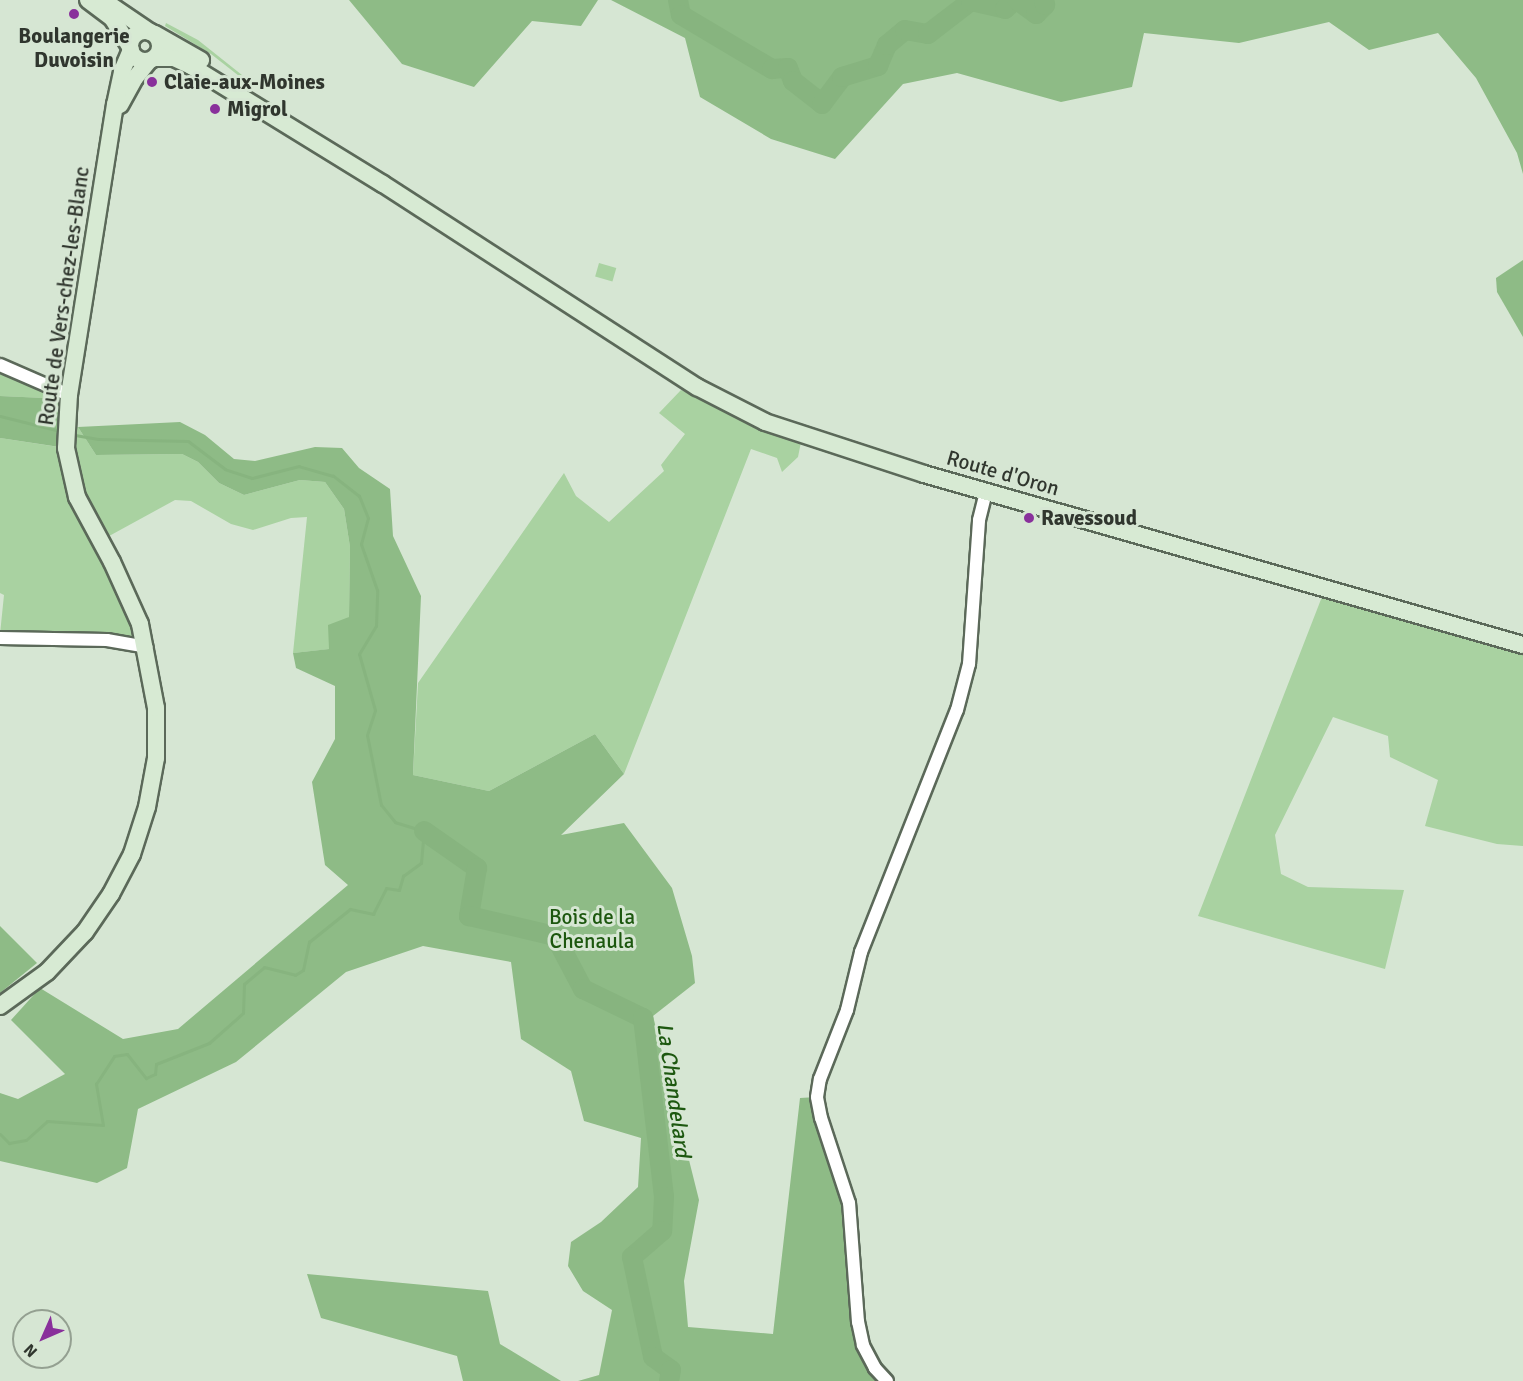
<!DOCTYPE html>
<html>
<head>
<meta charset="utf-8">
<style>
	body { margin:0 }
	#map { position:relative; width:1523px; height:1381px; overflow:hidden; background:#d6e6d3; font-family:Signika,sans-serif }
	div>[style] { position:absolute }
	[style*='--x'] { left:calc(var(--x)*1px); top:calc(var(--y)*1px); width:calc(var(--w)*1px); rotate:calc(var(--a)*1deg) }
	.green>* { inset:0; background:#a9d2a1; transform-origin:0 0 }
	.forest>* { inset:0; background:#8ebb86 }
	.stream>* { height:3px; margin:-1.5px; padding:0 1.5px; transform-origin:1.5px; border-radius:1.5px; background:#87b47f }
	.river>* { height:20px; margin:-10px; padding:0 10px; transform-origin:10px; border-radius:10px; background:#87b47f }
	.roads { filter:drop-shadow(2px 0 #5b6959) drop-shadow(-2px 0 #5b6959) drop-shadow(0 2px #5b6959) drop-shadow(0 -2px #5b6959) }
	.minor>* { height:12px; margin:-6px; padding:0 6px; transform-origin:6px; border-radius:6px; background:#fff }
	.secondary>* { height:16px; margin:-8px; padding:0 8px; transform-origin:8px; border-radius:8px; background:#d7ead3 }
	.secondary>.ring { margin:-8px; padding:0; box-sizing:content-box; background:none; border:16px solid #d7ead3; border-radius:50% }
	.dots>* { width:16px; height:16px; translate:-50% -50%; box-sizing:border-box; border:3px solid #d6e6d3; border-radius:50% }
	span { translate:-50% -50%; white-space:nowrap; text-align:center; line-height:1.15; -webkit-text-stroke:6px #d6e6d3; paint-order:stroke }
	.poi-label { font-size:21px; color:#30362e; font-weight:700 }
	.left { translate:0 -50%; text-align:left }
	.street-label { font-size:21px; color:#30362e }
	.park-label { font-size:21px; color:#1c570e }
	.water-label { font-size:22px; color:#1d5810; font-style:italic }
	.north { position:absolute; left:12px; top:1309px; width:60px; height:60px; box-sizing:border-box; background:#d6e6d3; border:2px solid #94a091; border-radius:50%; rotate:225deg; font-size:16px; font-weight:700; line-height:24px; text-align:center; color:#30362e }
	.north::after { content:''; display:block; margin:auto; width:21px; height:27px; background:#89309b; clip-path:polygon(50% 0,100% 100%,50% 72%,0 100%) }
</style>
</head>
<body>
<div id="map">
	<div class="green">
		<div style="clip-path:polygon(166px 23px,198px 40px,247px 79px,248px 83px,211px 54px,165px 26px)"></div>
		<div style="left:599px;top:263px;width:18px;height:14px;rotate:16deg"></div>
		<div style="clip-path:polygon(0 369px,69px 395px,66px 422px,78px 427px,96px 455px,182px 454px,198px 462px,219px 483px,244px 495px,300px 480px,325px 482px,344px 509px,350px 547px,349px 617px,330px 649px,293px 653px,307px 517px,291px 518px,253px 530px,231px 524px,191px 501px,175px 500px,100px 541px,146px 647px,0 634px,4px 595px,0 593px,0 438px,65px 448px,45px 398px,0 396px)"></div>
		<div style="clip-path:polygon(681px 390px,801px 442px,798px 457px,782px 472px,777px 458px,751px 449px,624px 774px,595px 734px,489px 791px,413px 775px,418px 683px,564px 473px,576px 496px,609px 522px,664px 471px,661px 465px,685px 434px,659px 413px)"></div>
		<div style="clip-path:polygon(1325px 589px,1523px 645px,1523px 846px,1497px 844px,1425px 826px,1438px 780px,1390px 757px,1388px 736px,1333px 717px,1275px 835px,1281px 874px,1308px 887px,1404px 890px,1385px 969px,1198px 916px)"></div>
	</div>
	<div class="forest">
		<div style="clip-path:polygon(349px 0,598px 0,581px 26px,532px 21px,474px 87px,402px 64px)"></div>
		<div style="clip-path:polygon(611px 0,1523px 0,1523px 174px,1517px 153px,1476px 78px,1438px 33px,1369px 50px,1329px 22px,1239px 43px,1144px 33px,1132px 87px,1061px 102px,957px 73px,903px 84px,835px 159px,771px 139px,700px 97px,685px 38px)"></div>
		<div style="clip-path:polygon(1523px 260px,1523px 337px,1497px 292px,1496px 278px)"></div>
		<div style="clip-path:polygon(0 396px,45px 398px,66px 422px,66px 448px,0 438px)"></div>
		<div style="clip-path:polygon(180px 422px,205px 435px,234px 459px,255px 461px,315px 447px,342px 448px,359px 468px,390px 489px,393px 536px,421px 596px,413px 775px,489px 791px,595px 734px,624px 774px,561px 835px,624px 823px,672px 888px,692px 956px,695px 983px,653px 1016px,699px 1200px,684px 1281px,688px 1327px,773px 1334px,800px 1098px,817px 1097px,849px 1203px,858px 1322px,887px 1381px,578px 1381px,599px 1375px,612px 1310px,583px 1291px,568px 1266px,571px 1242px,601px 1222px,638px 1187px,641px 1138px,584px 1121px,571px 1071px,521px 1039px,511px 962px,423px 946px,346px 972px,236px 1062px,138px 1109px,127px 1168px,97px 1183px,0 1161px,0 1093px,18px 1099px,65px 1074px,11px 1020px,40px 988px,123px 1039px,178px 1029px,348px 885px,325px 865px,312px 782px,335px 739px,335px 686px,296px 668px,293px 653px,329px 649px,328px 625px,349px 617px,350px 547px,344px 509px,325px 482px,300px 480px,244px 495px,219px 483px,198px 462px,182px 454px,96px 455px,78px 427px)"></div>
		<div style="clip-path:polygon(0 926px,37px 963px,0 993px)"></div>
		<div style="clip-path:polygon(307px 1274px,488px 1291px,500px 1344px,561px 1381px,463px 1381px,457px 1356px,321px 1318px)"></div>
	</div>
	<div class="stream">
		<div style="--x:0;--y:416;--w:58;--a:14"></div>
		<div style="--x:0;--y:1134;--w:13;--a:45"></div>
		<div style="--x:9;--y:1143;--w:17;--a:-10"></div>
		<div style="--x:26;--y:1140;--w:28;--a:-42"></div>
		<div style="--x:47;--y:1121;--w:56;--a:4.1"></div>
		<div style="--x:103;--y:1125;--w:42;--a:-99.7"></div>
		<div style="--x:96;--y:1084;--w:33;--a:-57"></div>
		<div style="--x:114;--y:1056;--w:13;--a:-9"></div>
		<div style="--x:127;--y:1054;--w:31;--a:52"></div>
		<div style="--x:146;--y:1078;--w:10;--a:-24"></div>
		<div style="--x:155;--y:1074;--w:10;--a:-84"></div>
		<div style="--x:156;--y:1064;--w:57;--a:-21.6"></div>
		<div style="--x:209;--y:1043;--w:45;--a:-41.4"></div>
		<div style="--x:243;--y:1013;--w:29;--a:-88"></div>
		<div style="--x:244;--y:984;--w:26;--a:-40"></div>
		<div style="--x:264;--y:967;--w:32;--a:14"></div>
		<div style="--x:295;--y:975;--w:9;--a:-32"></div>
		<div style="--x:303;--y:970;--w:29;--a:-78"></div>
		<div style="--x:309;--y:942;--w:53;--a:-38.8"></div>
		<div style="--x:350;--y:909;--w:24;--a:12"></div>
		<div style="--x:373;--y:914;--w:29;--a:-63"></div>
		<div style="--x:386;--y:888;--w:13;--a:9"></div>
		<div style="--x:399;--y:890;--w:15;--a:-74"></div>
		<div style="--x:403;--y:876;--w:22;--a:-36"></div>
		<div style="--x:421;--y:863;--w:32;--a:-85"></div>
		<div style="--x:424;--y:831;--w:30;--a:-163"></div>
		<div style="--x:395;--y:822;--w:22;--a:-129"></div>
		<div style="--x:381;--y:805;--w:71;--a:-101.3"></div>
		<div style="--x:367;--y:735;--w:26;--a:-72"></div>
		<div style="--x:375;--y:710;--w:58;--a:-105.9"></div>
		<div style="--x:359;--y:654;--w:33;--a:-59"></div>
		<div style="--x:376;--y:626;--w:36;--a:-88"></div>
		<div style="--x:377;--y:590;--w:49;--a:-109.2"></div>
		<div style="--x:361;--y:544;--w:27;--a:-75"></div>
		<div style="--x:368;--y:518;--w:24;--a:-112"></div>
		<div style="--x:359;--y:496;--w:33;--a:-142"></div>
		<div style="--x:333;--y:476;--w:35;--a:-164"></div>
		<div style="--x:299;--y:466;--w:49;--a:165.7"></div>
		<div style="--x:252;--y:478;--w:28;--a:-162"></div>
		<div style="--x:225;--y:469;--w:46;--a:-142.9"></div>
		<div style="--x:188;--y:441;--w:90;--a:-178.7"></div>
		<div style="--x:98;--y:439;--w:22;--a:-170"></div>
	</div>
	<div class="river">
		<div style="--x:678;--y:0;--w:15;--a:79"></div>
		<div style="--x:681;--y:15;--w:106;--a:30.7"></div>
		<div style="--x:772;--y:69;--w:16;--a:-4"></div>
		<div style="--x:788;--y:68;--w:14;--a:69"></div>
		<div style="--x:793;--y:81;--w:37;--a:38"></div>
		<div style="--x:822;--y:104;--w:34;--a:-53"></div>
		<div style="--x:842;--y:77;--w:38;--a:-17"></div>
		<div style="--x:878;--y:66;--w:23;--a:-67"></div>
		<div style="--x:887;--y:45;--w:23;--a:-40"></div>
		<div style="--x:905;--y:30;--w:23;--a:10"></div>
		<div style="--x:928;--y:34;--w:54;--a:-37.5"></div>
		<div style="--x:971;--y:1;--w:35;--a:13"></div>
		<div style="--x:1005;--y:9;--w:13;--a:-42"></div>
		<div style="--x:1017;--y:0;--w:24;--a:36"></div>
		<div style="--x:1036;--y:14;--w:13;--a:-45"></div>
		<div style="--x:1045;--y:5;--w:5;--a:-101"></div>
		<div style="--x:424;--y:831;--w:65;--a:34.9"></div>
		<div style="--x:477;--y:868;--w:49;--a:99.5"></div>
		<div style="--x:469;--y:916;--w:88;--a:13.1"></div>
		<div style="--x:555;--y:936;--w:60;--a:62.2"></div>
		<div style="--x:583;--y:989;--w:67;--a:25.8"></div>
		<div style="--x:643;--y:1018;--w:180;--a:83.3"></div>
		<div style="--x:664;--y:1197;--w:34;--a:93"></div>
		<div style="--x:662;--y:1231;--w:40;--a:139"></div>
		<div style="--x:632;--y:1257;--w:102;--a:78.1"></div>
		<div style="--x:653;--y:1357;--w:22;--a:36"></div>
		<div style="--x:671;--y:1370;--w:11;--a:100"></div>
	</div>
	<div class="roads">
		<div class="minor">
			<div style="--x:0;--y:365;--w:75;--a:23.5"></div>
			<div style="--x:0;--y:638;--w:107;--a:1.1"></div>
			<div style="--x:107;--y:640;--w:40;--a:10"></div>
			<div style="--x:887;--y:1381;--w:18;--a:-133"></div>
			<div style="--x:875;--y:1368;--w:26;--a:-118"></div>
			<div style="--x:863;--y:1345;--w:24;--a:-102"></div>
			<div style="--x:858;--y:1322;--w:119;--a:-94.3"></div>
			<div style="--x:849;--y:1203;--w:89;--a:-108.2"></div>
			<div style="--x:821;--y:1118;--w:21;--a:-101"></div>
			<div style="--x:817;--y:1097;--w:18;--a:-81"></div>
			<div style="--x:820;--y:1079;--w:74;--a:-68.6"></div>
			<div style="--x:847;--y:1010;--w:60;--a:-76.4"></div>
			<div style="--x:861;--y:952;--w:260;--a:-68.4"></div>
			<div style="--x:957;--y:710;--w:48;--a:-75.4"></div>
			<div style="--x:969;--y:664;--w:144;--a:-86"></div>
			<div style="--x:979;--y:520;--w:29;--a:-76"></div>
		</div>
		<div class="secondary">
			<div style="--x:88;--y:0;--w:30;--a:37"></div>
			<div style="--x:112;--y:18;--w:34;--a:58"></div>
			<div style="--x:103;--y:0;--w:57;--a:34.2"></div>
			<div class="ring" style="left:130px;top:31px;width:14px;height:14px"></div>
			<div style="--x:155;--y:34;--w:53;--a:29.5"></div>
			<div style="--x:155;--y:58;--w:19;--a:0"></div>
			<div style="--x:174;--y:58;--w:19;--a:25"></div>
			<div style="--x:191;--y:66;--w:225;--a:31.6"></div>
			<div style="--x:383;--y:184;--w:374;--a:32.9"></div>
			<div style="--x:697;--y:387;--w:76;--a:27.2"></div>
			<div style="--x:765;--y:422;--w:167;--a:18.1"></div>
			<div style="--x:924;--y:474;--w:623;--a:15.93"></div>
			<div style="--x:120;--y:105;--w:31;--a:-61"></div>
			<div style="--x:135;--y:78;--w:22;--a:-51"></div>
			<div style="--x:0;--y:1006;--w:58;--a:-35.9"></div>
			<div style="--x:47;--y:972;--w:55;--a:-46.5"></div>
			<div style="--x:85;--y:932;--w:46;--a:-55.6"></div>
			<div style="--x:111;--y:894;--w:45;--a:-62.3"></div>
			<div style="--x:132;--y:854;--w:49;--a:-72.3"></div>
			<div style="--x:147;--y:807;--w:50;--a:-79.6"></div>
			<div style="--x:156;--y:758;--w:50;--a:-90"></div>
			<div style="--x:156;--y:708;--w:86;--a:-100.8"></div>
			<div style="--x:140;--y:624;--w:68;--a:-114.3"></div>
			<div style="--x:112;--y:562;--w:74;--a:-118.3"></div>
			<div style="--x:77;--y:497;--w:50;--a:-102.7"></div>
			<div style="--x:66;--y:448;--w:53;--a:-86.8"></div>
			<div style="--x:69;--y:395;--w:294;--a:-81"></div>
			<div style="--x:115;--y:105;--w:35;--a:-78"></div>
			<div style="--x:122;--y:71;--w:23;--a:-67"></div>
		</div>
	</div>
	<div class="dots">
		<div style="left:74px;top:14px;background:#89309b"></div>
		<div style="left:152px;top:82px;background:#89309b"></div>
		<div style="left:215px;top:109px;background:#89309b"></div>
		<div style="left:1029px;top:518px;background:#89309b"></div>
	</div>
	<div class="poi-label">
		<span style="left:74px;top:48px">Boulangerie<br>Duvoisin</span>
		<span class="left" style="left:164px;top:82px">Claie-aux-Moines</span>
		<span class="left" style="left:227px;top:109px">Migrol</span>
		<span class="left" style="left:1041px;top:518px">Ravessoud</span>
	</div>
	<div class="street-label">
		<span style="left:64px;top:296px;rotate:-82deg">Route de Vers-chez-les-Blanc</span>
		<span style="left:1003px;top:473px;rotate:16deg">Route d'Oron</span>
	</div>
	<div class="park-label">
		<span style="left:592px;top:929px">Bois de la<br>Chenaula</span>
	</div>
	<div class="water-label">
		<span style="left:674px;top:1090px;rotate:82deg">La Chandelard</span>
	</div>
	<div class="north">N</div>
</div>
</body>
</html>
